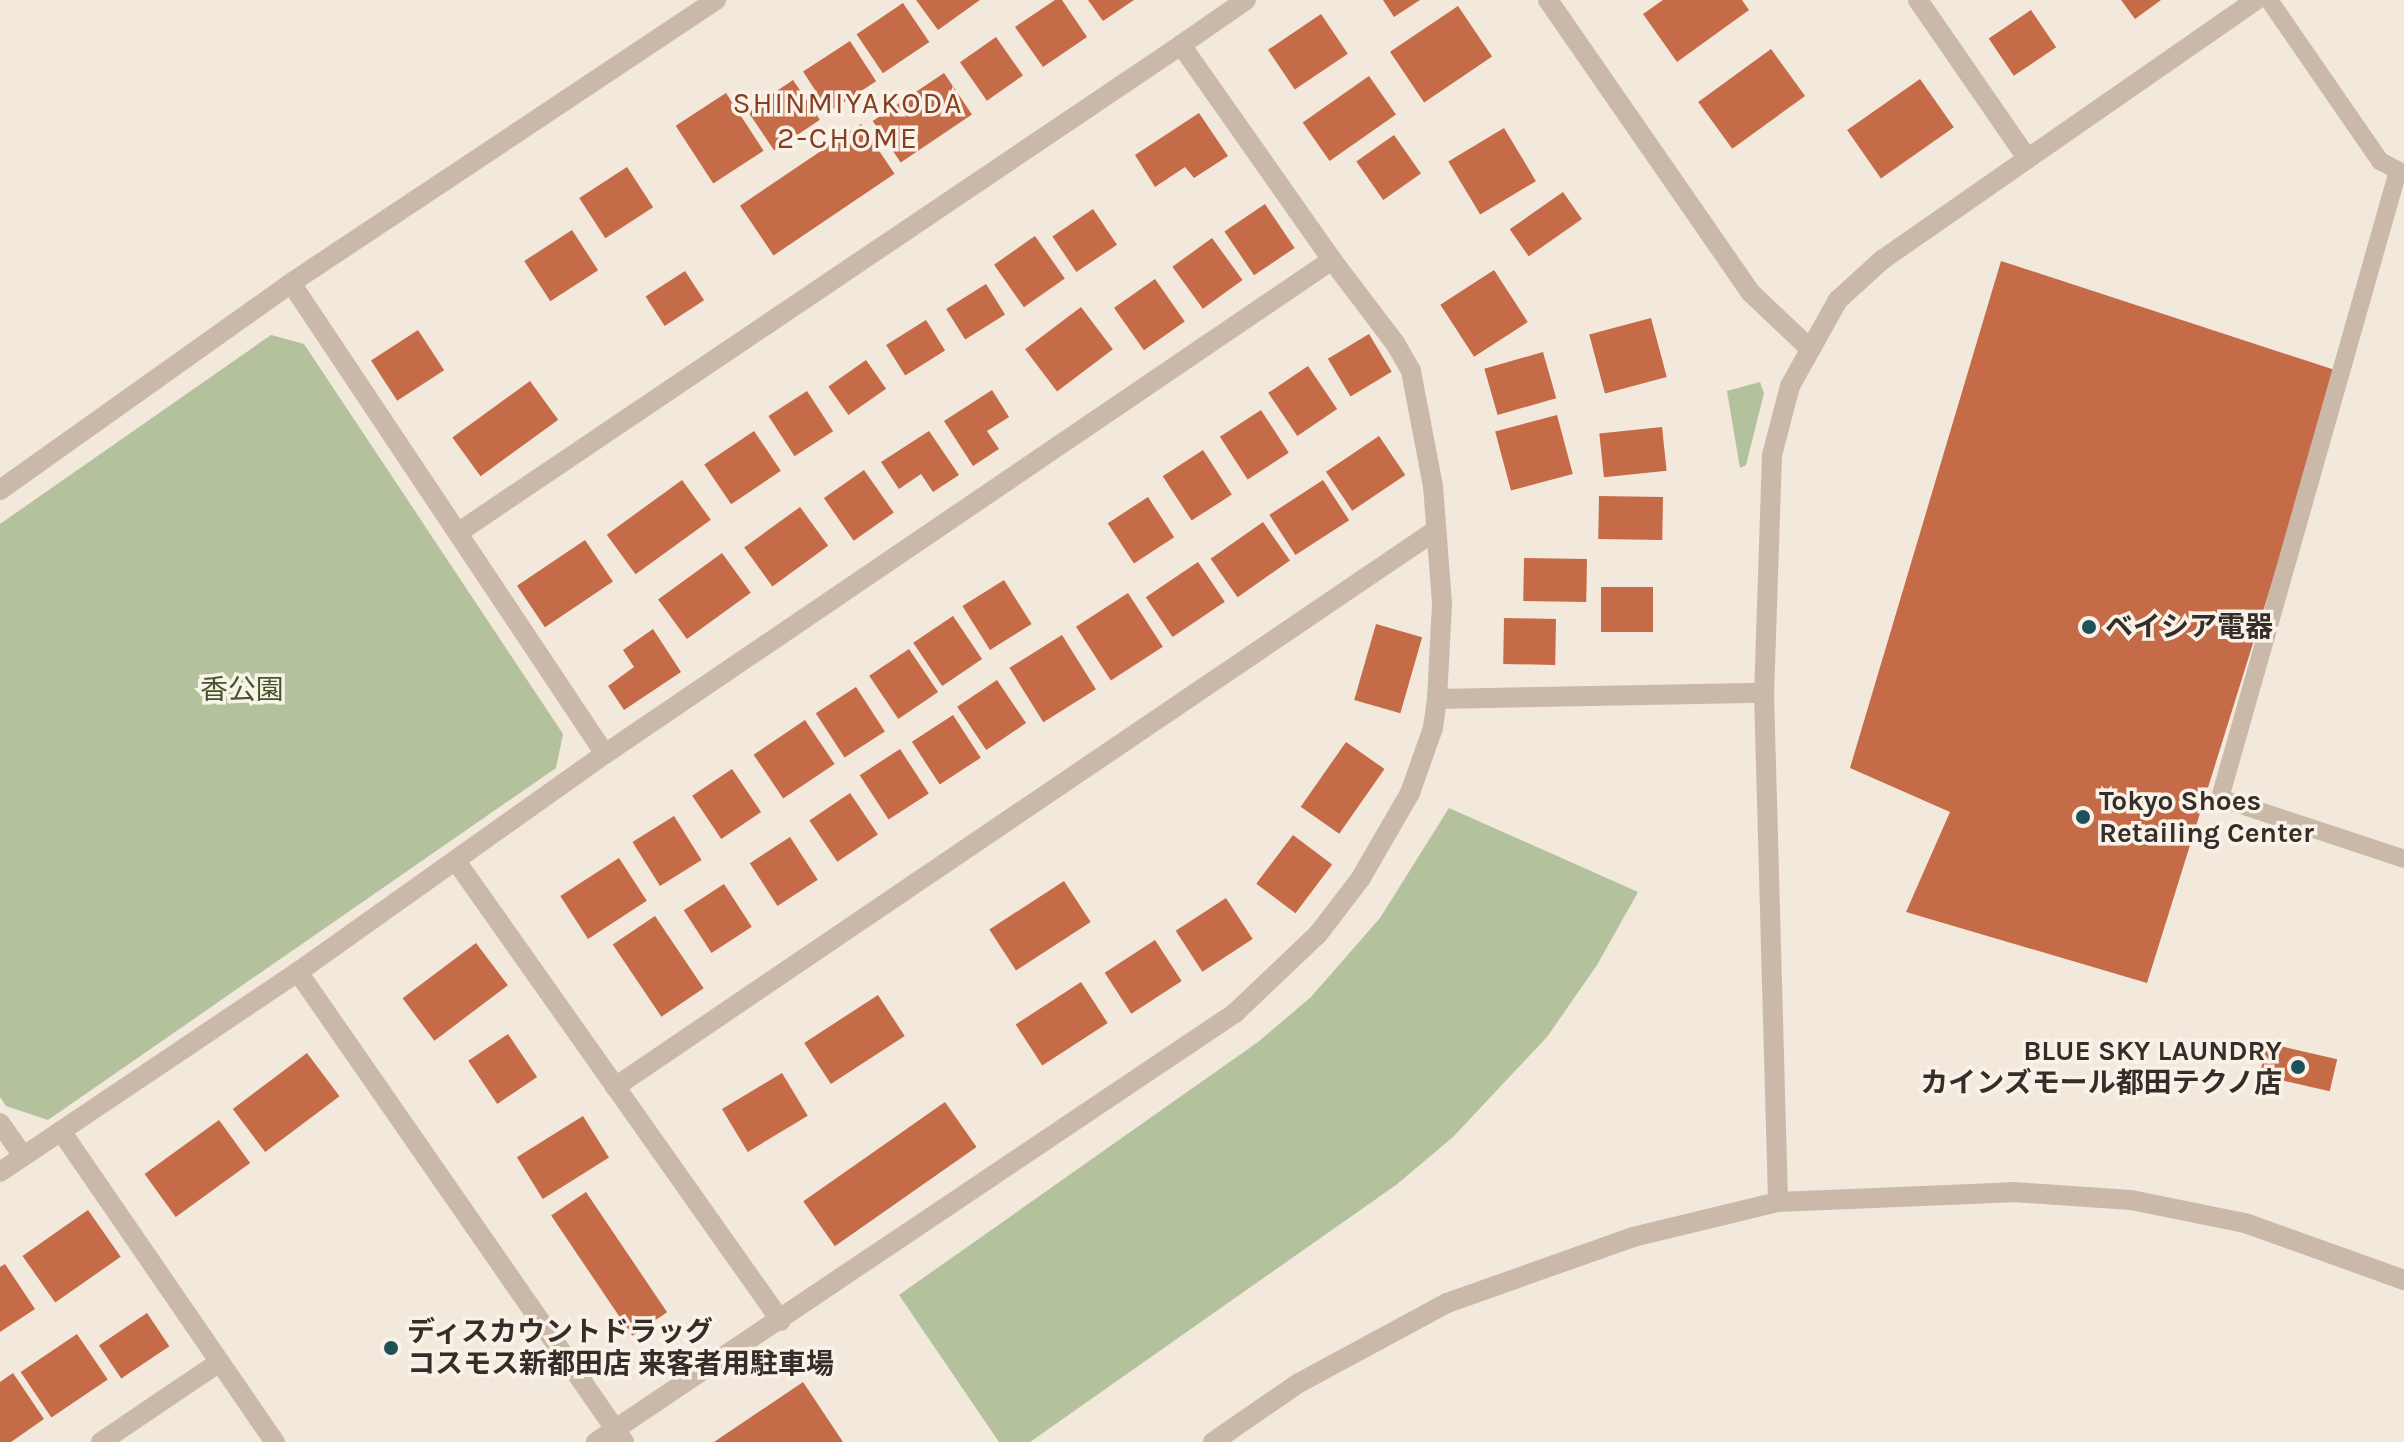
<!DOCTYPE html>
<html>
<head>
<meta charset="utf-8">
<style>
	body { margin:0 }
	#map { position:relative; width:2404px; height:1442px; overflow:hidden; background:#f2e8dc; font-family:Karla,"Noto Sans JP",sans-serif }
	div>[style] { position:absolute }
	[style*='--x'] { left:calc(var(--x)*1px); top:calc(var(--y)*1px); width:calc(var(--w)*1px); rotate:calc(var(--a)*1deg) }
	.green>* { inset:0; background:#b3c19c }
	.building>* { inset:0; background:#c56b47; transform-origin:0 0 }
	.service>* { height:18px; margin:-9px; padding:0 9px; transform-origin:9px; border-radius:9px; background:#cab9a8 }
	.minor>* { height:20px; margin:-10px; padding:0 10px; transform-origin:10px; border-radius:10px; background:#cab9a8 }
	.tertiary>* { height:20px; margin:-10px; padding:0 10px; transform-origin:10px; border-radius:10px; background:#cab9a8 }
	.dots>* { width:22px; height:22px; translate:-50% -50%; box-sizing:border-box; border:4px solid #f9f2e8; border-radius:50% }
	span { translate:-50% -50%; white-space:nowrap; text-align:center; line-height:1.15; -webkit-text-stroke:7px #f9f2e8; paint-order:stroke }
	.poi-label { font-size:28px; color:#372d28; font-weight:700 }
	.left { translate:0 -50%; text-align:left }
	.right { translate:-100% -50%; text-align:right }
	.park-label { font-size:28px; color:#44552c }
	.neighbourhood-label { font-size:30px; color:#853e22; letter-spacing:2px }
</style>
</head>
<body>
<div id="map">
	<div class="green">
		<div style="clip-path:polygon(271px 335px,304px 344px,563px 734px,556px 768px,48px 1120px,6px 1106px,0 1097px,0 524px)"></div>
		<div style="clip-path:polygon(1760px 382px,1764px 393px,1746px 465px,1740px 468px,1727px 391px)"></div>
		<div style="clip-path:polygon(1449px 808px,1638px 892px,1597px 965px,1547px 1037px,1453px 1137px,1396px 1185px,1030px 1442px,999px 1442px,899px 1295px,1258px 1042px,1311px 997px,1380px 918px)"></div>
	</div>
	<div class="building">
		<div style="clip-path:polygon(916px 0,980px 0,938px 30px)"></div>
		<div style="clip-path:polygon(1055px 0,1062px 0,1087px 37px,1043px 67px,1015px 27px)"></div>
		<div style="clip-path:polygon(1088px 0,1134px 0,1103px 21px)"></div>
		<div style="clip-path:polygon(1383px 0,1420px 0,1394px 17px)"></div>
		<div style="clip-path:polygon(1663px 0,1742px 0,1749px 10px,1677px 62px,1643px 14px)"></div>
		<div style="clip-path:polygon(2121px 0,2161px 0,2135px 19px)"></div>
		<div style="left:903px;top:3px;width:47px;height:56px;rotate:56deg"></div>
		<div style="left:1458px;top:6px;width:61px;height:82px;rotate:56deg"></div>
		<div style="left:2031px;top:10px;width:45px;height:51px;rotate:56deg"></div>
		<div style="left:1321px;top:14px;width:48px;height:64px;rotate:56deg"></div>
		<div style="left:996px;top:37px;width:47px;height:44px;rotate:55deg"></div>
		<div style="left:850px;top:41px;width:48px;height:56px;rotate:57deg"></div>
		<div style="left:1771px;top:49px;width:58px;height:90px;rotate:54deg"></div>
		<div style="left:944px;top:73px;width:50px;height:86px;rotate:56deg"></div>
		<div style="left:1369px;top:76px;width:47px;height:81px;rotate:55deg"></div>
		<div style="left:1920px;top:79px;width:59px;height:89px;rotate:55deg"></div>
		<div style="left:793px;top:80px;width:48px;height:55px;rotate:56deg"></div>
		<div style="left:726px;top:93px;width:69px;height:60px;rotate:57deg"></div>
		<div style="clip-path:polygon(1199px 113px,1228px 156px,1194px 178px,1185px 167px,1155px 187px,1135px 155px)"></div>
		<div style="left:861px;top:124px;width:60px;height:146px;rotate:56deg"></div>
		<div style="left:1504px;top:128px;width:62px;height:65px;rotate:59deg"></div>
		<div style="left:1394px;top:135px;width:47px;height:46px;rotate:55deg"></div>
		<div style="left:627px;top:167px;width:48px;height:57px;rotate:57deg"></div>
		<div style="left:1563px;top:192px;width:33px;height:65px;rotate:55deg"></div>
		<div style="left:1265px;top:204px;width:53px;height:49px;rotate:56deg"></div>
		<div style="left:1093px;top:209px;width:43px;height:49px;rotate:56deg"></div>
		<div style="left:572px;top:230px;width:48px;height:57px;rotate:57deg"></div>
		<div style="left:1035px;top:236px;width:52px;height:50px;rotate:55deg"></div>
		<div style="left:1212px;top:238px;width:52px;height:49px;rotate:54deg"></div>
		<div style="clip-path:polygon(2001px 261px,2338px 371px,2147px 983px,1906px 912px,1950px 812px,1850px 768px)"></div>
		<div style="left:1494px;top:270px;width:62px;height:64px;rotate:57deg"></div>
		<div style="left:685px;top:271px;width:35px;height:47px;rotate:57deg"></div>
		<div style="left:1155px;top:279px;width:52px;height:50px;rotate:55deg"></div>
		<div style="left:986px;top:284px;width:36px;height:47px;rotate:58deg"></div>
		<div style="left:1081px;top:307px;width:53px;height:70px;rotate:53deg"></div>
		<div style="left:1651px;top:318px;width:61px;height:64px;rotate:75deg"></div>
		<div style="left:926px;top:320px;width:36px;height:47px;rotate:58deg"></div>
		<div style="left:418px;top:330px;width:48px;height:56px;rotate:57deg"></div>
		<div style="left:1369px;top:334px;width:44px;height:48px;rotate:59deg"></div>
		<div style="left:1543px;top:352px;width:48px;height:61px;rotate:74deg"></div>
		<div style="left:866px;top:360px;width:35px;height:46px;rotate:55deg"></div>
		<div style="left:1308px;top:366px;width:52px;height:48px;rotate:56deg"></div>
		<div style="left:530px;top:381px;width:48px;height:96px;rotate:54deg"></div>
		<div style="clip-path:polygon(992px 390px,1009px 417px,987px 431px,999px 449px,973px 466px,944px 421px)"></div>
		<div style="left:807px;top:391px;width:48px;height:46px;rotate:57deg"></div>
		<div style="left:1261px;top:410px;width:51px;height:49px;rotate:57deg"></div>
		<div style="left:1557px;top:415px;width:61px;height:64px;rotate:75deg"></div>
		<div style="left:1662px;top:427px;width:44px;height:63px;rotate:84deg"></div>
		<div style="left:754px;top:431px;width:48px;height:60px;rotate:56deg"></div>
		<div style="clip-path:polygon(929px 431px,959px 475px,933px 492px,921px 474px,899px 489px,881px 462px)"></div>
		<div style="left:1379px;top:436px;width:47px;height:64px;rotate:56deg"></div>
		<div style="left:1203px;top:450px;width:53px;height:48px;rotate:57deg"></div>
		<div style="left:864px;top:470px;width:52px;height:49px;rotate:55deg"></div>
		<div style="left:682px;top:480px;width:49px;height:93px;rotate:54deg"></div>
		<div style="left:1323px;top:480px;width:48px;height:64px;rotate:57deg"></div>
		<div style="left:1599px;top:496px;width:64px;height:43px;rotate:1deg"></div>
		<div style="left:1148px;top:497px;width:48px;height:48px;rotate:57deg"></div>
		<div style="left:800px;top:507px;width:48px;height:69px;rotate:54deg"></div>
		<div style="left:1263px;top:522px;width:47px;height:64px;rotate:55deg"></div>
		<div style="left:585px;top:540px;width:50px;height:82px;rotate:56deg"></div>
		<div style="left:722px;top:553px;width:49px;height:79px;rotate:54deg"></div>
		<div style="left:1524px;top:558px;width:63px;height:43px;rotate:1deg"></div>
		<div style="left:1198px;top:562px;width:48px;height:63px;rotate:56deg"></div>
		<div style="left:1004px;top:580px;width:52px;height:49px;rotate:58deg"></div>
		<div style="left:1601px;top:587px;width:52px;height:45px"></div>
		<div style="left:1128px;top:593px;width:64px;height:62px;rotate:57deg"></div>
		<div style="left:953px;top:616px;width:52px;height:48px;rotate:56deg"></div>
		<div style="left:1504px;top:618px;width:52px;height:46px;rotate:1deg"></div>
		<div style="left:1376px;top:624px;width:48px;height:79px;rotate:16deg"></div>
		<div style="clip-path:polygon(653px 629px,681px 672px,624px 710px,608px 686px,634px 667px,623px 650px)"></div>
		<div style="left:1062px;top:635px;width:64px;height:62px;rotate:58deg"></div>
		<div style="left:909px;top:649px;width:52px;height:48px;rotate:56deg"></div>
		<div style="left:997px;top:680px;width:52px;height:48px;rotate:56deg"></div>
		<div style="left:856px;top:687px;width:53px;height:48px;rotate:57deg"></div>
		<div style="left:953px;top:715px;width:51px;height:49px;rotate:57deg"></div>
		<div style="left:805px;top:720px;width:53px;height:62px;rotate:56deg"></div>
		<div style="left:1346px;top:742px;width:47px;height:79px;rotate:35deg"></div>
		<div style="left:900px;top:749px;width:53px;height:48px;rotate:57deg"></div>
		<div style="left:732px;top:769px;width:52px;height:48px;rotate:56deg"></div>
		<div style="left:850px;top:793px;width:50px;height:49px;rotate:56deg"></div>
		<div style="left:674px;top:816px;width:52px;height:49px;rotate:58deg"></div>
		<div style="left:1293px;top:835px;width:49px;height:61px;rotate:37deg"></div>
		<div style="left:790px;top:837px;width:51px;height:48px;rotate:57deg"></div>
		<div style="left:619px;top:858px;width:51px;height:70px;rotate:57deg"></div>
		<div style="left:1064px;top:881px;width:49px;height:89px;rotate:57deg"></div>
		<div style="left:724px;top:884px;width:51px;height:48px;rotate:57deg"></div>
		<div style="left:1226px;top:898px;width:49px;height:60px;rotate:57deg"></div>
		<div style="left:655px;top:916px;width:87px;height:51px;rotate:56deg"></div>
		<div style="left:1155px;top:940px;width:49px;height:60px;rotate:57deg"></div>
		<div style="left:476px;top:943px;width:53px;height:92px;rotate:53deg"></div>
		<div style="left:1081px;top:982px;width:49px;height:78px;rotate:57deg"></div>
		<div style="left:878px;top:995px;width:49px;height:88px;rotate:57deg"></div>
		<div style="left:508px;top:1034px;width:52px;height:48px;rotate:56deg"></div>
		<div style="left:2267px;top:1043px;width:72px;height:33px;rotate:13deg"></div>
		<div style="left:307px;top:1053px;width:54px;height:93px;rotate:53deg"></div>
		<div style="left:782px;top:1073px;width:50px;height:70px;rotate:59deg"></div>
		<div style="left:945px;top:1102px;width:55px;height:173px;rotate:55deg"></div>
		<div style="left:583px;top:1116px;width:49px;height:78px;rotate:58deg"></div>
		<div style="left:219px;top:1120px;width:53px;height:92px;rotate:54deg"></div>
		<div style="left:586px;top:1192px;width:145px;height:42px;rotate:56deg"></div>
		<div style="left:88px;top:1210px;width:57px;height:80px;rotate:55deg"></div>
		<div style="clip-path:polygon(5px 1264px,35px 1309px,0 1332px,0 1267px)"></div>
		<div style="left:147px;top:1313px;width:40px;height:58px;rotate:56deg"></div>
		<div style="left:77px;top:1334px;width:55px;height:68px;rotate:56deg"></div>
		<div style="clip-path:polygon(13px 1373px,44px 1419px,11px 1442px,0 1442px,0 1382px)"></div>
		<div style="clip-path:polygon(803px 1382px,843px 1442px,714px 1442px)"></div>
	</div>
	<div class="service">
		<div style="--x:2269;--y:0;--w:196;--a:55.4"></div>
		<div style="--x:2380;--y:161;--w:27;--a:28"></div>
		<div style="--x:2398;--y:171;--w:652;--a:105.85"></div>
		<div style="--x:2220;--y:798;--w:194;--a:18.3"></div>
	</div>
	<div class="minor">
		<div style="--x:1918;--y:0;--w:192;--a:55.4"></div>
		<div style="--x:1181;--y:45;--w:79;--a:-34.7"></div>
		<div style="--x:291;--y:283;--w:511;--a:-33.66"></div>
		<div style="--x:0;--y:490;--w:357;--a:-35.4"></div>
		<div style="--x:291;--y:283;--w:566;--a:56.31"></div>
		<div style="--x:605;--y:754;--w:879;--a:-34.2"></div>
		<div style="--x:1332;--y:260;--w:104;--a:52.8"></div>
		<div style="--x:1395;--y:343;--w:32;--a:60"></div>
		<div style="--x:1411;--y:371;--w:117;--a:79.2"></div>
		<div style="--x:1433;--y:486;--w:118;--a:85.6"></div>
		<div style="--x:1442;--y:604;--w:95;--a:93"></div>
		<div style="--x:1437;--y:699;--w:29;--a:98"></div>
		<div style="--x:1433;--y:728;--w:69;--a:109.5"></div>
		<div style="--x:1410;--y:793;--w:98;--a:120"></div>
		<div style="--x:1361;--y:878;--w:71;--a:127.5"></div>
		<div style="--x:1318;--y:934;--w:115;--a:136.4"></div>
		<div style="--x:1235;--y:1013;--w:770;--a:146.12"></div>
		<div style="--x:459;--y:532;--w:871;--a:-34"></div>
		<div style="--x:1181;--y:45;--w:263;--a:54.9"></div>
		<div style="--x:1437;--y:699;--w:327;--a:-1.1"></div>
		<div style="--x:456;--y:861;--w:563;--a:54.76"></div>
		<div style="--x:298;--y:972;--w:377;--a:-35.4"></div>
		<div style="--x:615;--y:1087;--w:992;--a:-34.15"></div>
		<div style="--x:0;--y:1123;--w:40;--a:55.1"></div>
		<div style="--x:61;--y:1131;--w:378;--a:55.5"></div>
		<div style="--x:0;--y:1172;--w:359;--a:-33.9"></div>
		<div style="--x:298;--y:972;--w:572;--a:55.25"></div>
		<div style="--x:101;--y:1442;--w:141;--a:-34"></div>
	</div>
	<div class="tertiary">
		<div style="--x:1548;--y:0;--w:355;--a:55.3"></div>
		<div style="--x:1750;--y:292;--w:80;--a:43.5"></div>
		<div style="--x:2256;--y:0;--w:454;--a:145.2"></div>
		<div style="--x:1883;--y:259;--w:61;--a:137.7"></div>
		<div style="--x:1838;--y:300;--w:98;--a:119.2"></div>
		<div style="--x:1790;--y:386;--w:71;--a:104.6"></div>
		<div style="--x:1772;--y:455;--w:238;--a:91.9"></div>
		<div style="--x:1764;--y:693;--w:509;--a:88.42"></div>
		<div style="--x:1778;--y:1202;--w:235;--a:-2.4"></div>
		<div style="--x:2013;--y:1192;--w:118;--a:3.9"></div>
		<div style="--x:2131;--y:1200;--w:116;--a:11.4"></div>
		<div style="--x:2245;--y:1223;--w:169;--a:19.7"></div>
		<div style="--x:1213;--y:1442;--w:104;--a:-34.5"></div>
		<div style="--x:1299;--y:1383;--w:168;--a:-28.4"></div>
		<div style="--x:1447;--y:1303;--w:197;--a:-19.5"></div>
		<div style="--x:1633;--y:1237;--w:149;--a:-13.6"></div>
	</div>
	<div class="dots">
		<div style="left:2089px;top:627px;background:#1e5258"></div>
		<div style="left:2083px;top:817px;background:#1e5258"></div>
		<div style="left:2298px;top:1067px;background:#1e5258"></div>
		<div style="left:391px;top:1348px;background:#1e5258"></div>
	</div>
	<div class="poi-label">
		<span class="left" style="left:2105px;top:627px">ベイシア電器</span>
		<span class="left" style="left:2099px;top:817px">Tokyo Shoes<br>Retailing Center</span>
		<span class="right" style="left:2282px;top:1067px">BLUE SKY LAUNDRY<br>カインズモール都田テクノ店</span>
		<span class="left" style="left:407px;top:1348px">ディスカウントドラッグ<br>コスモス新都田店 来客者用駐車場</span>
	</div>
	<div class="park-label">
		<span style="left:242px;top:690px">香公園</span>
	</div>
	<div class="neighbourhood-label">
		<span style="left:848px;top:120px">SHINMIYAKODA<br>2-CHOME</span>
	</div>
</div>
</body>
</html>
